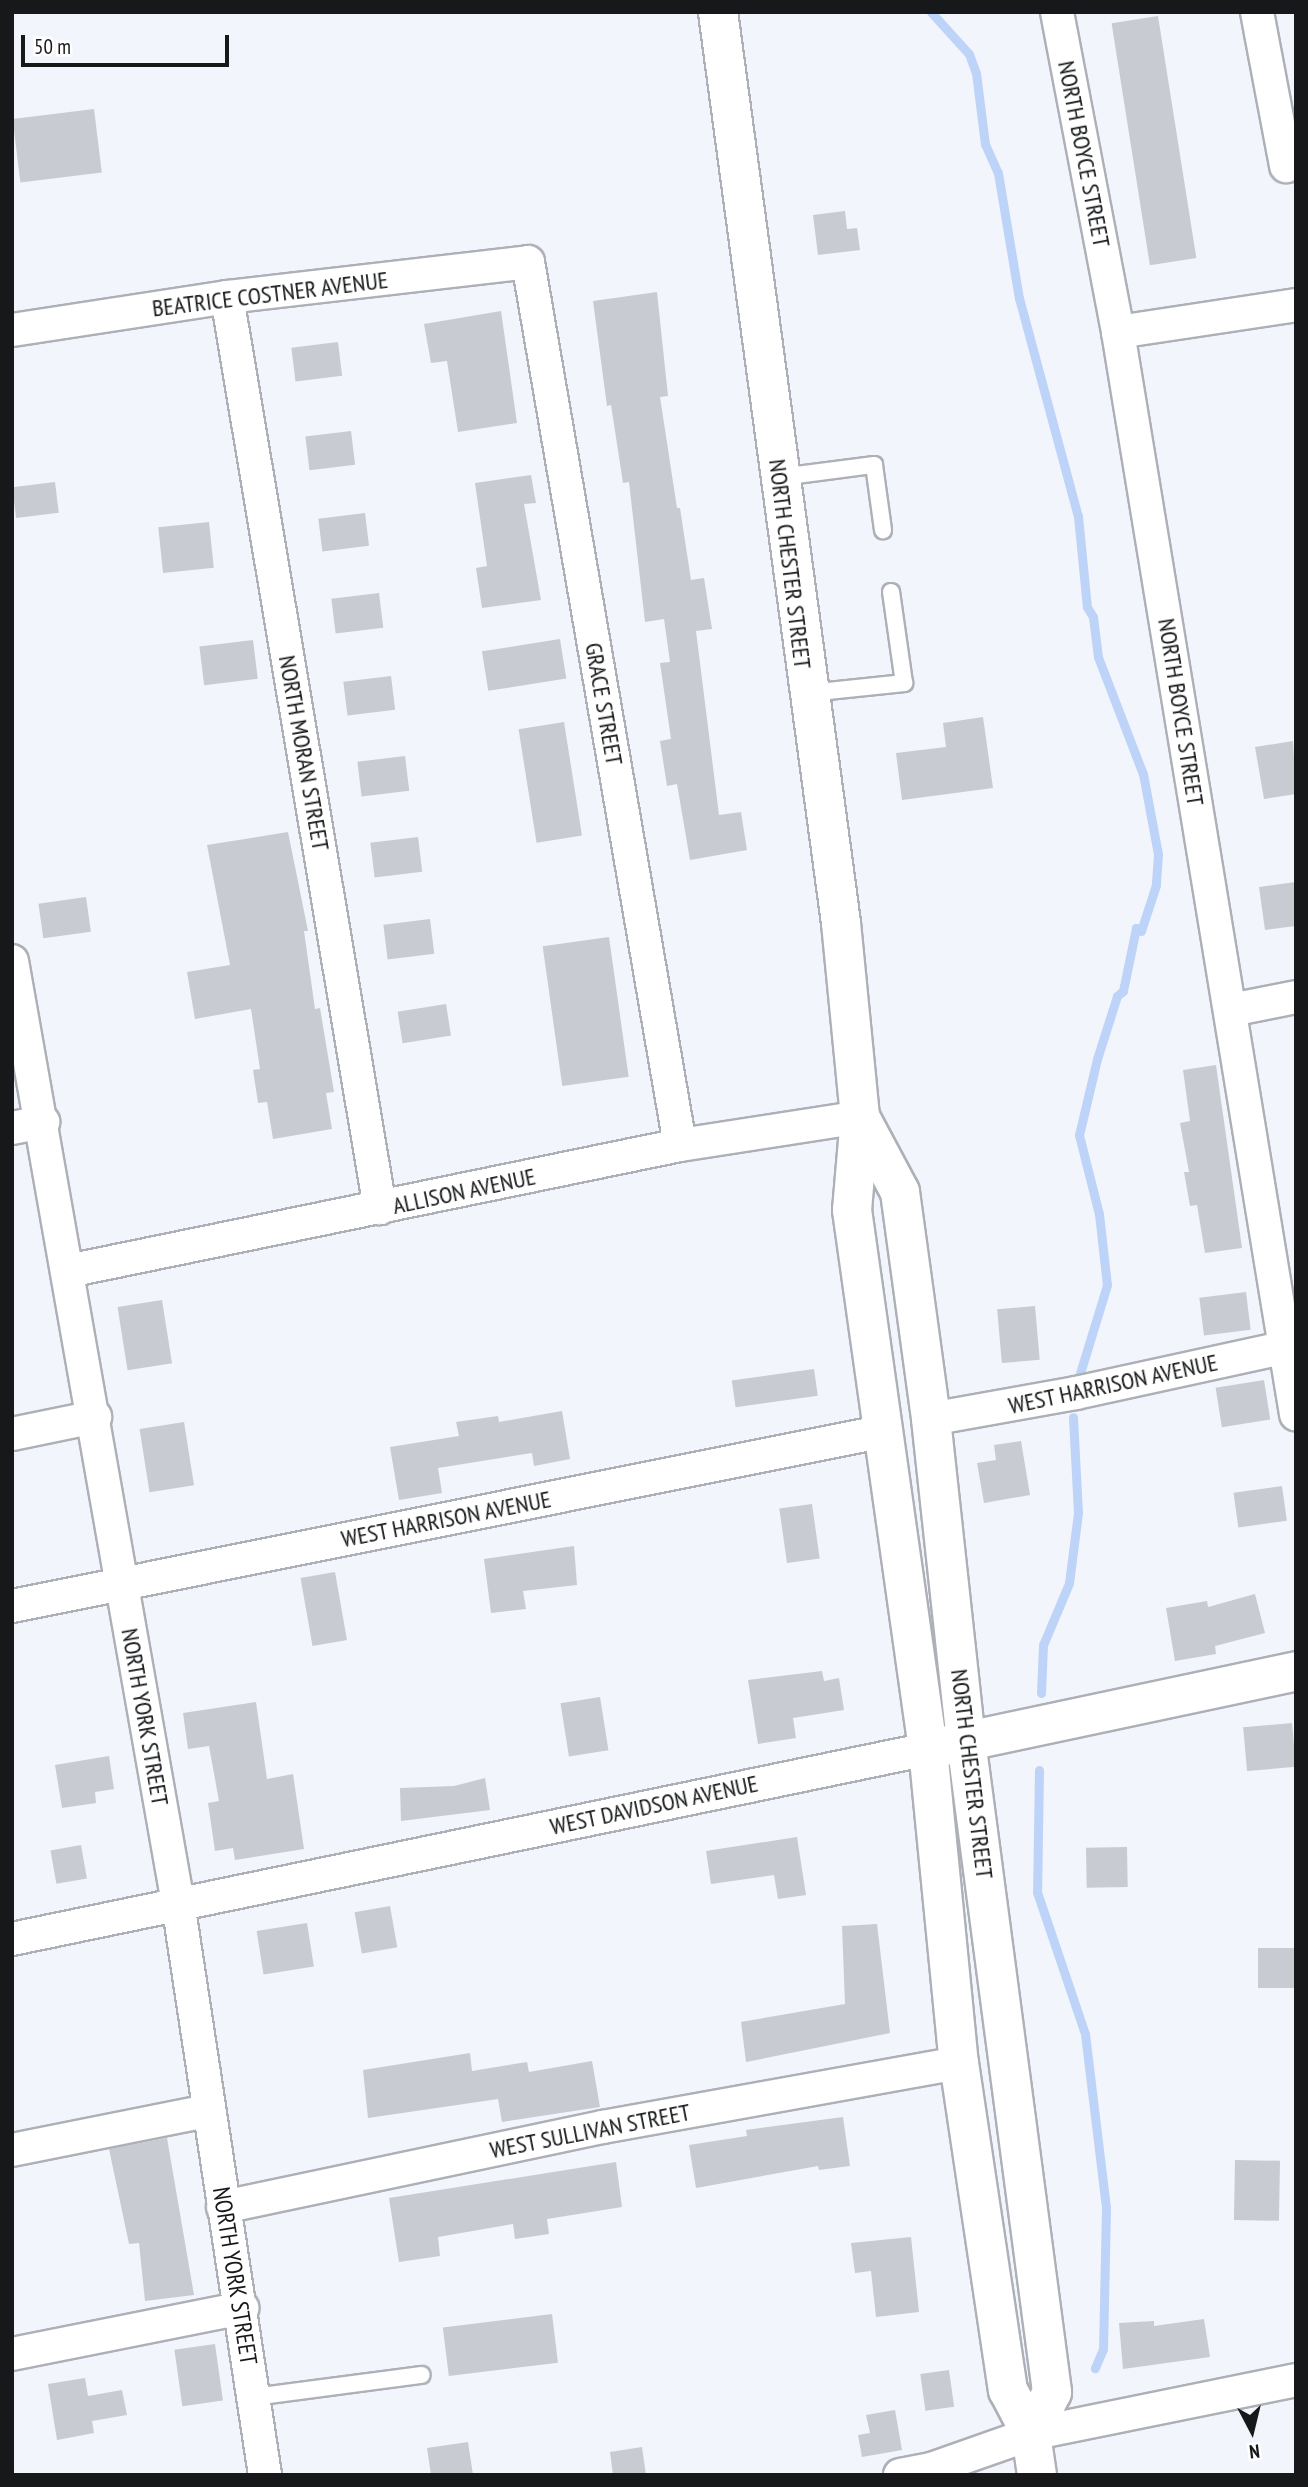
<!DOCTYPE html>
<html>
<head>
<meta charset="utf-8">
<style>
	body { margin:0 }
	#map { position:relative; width:1308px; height:2487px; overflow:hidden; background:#f2f5fc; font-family:"PT Sans Narrow",sans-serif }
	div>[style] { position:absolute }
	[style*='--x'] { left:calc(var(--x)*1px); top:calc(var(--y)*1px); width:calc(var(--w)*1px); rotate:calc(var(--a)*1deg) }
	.stream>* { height:9px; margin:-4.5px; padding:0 4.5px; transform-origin:4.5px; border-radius:4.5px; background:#bed3f8 }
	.building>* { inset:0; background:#c8cbd2; transform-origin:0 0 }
	.roads { filter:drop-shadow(2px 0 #adb0b7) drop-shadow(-2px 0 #adb0b7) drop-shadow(0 2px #adb0b7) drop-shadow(0 -2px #adb0b7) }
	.service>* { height:16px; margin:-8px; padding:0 8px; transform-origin:8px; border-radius:8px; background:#fff }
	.minor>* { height:32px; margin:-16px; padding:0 16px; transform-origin:16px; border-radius:16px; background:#fff }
	.tertiary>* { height:38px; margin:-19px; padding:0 19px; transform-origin:19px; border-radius:19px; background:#fff }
	.primary>* { height:38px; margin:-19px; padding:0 19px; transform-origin:19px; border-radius:19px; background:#fff }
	span { translate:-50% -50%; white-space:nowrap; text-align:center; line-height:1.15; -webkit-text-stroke:6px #fff; paint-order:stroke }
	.street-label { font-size:24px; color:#16181a }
	.frame { position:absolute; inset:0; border:14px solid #16181a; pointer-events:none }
	.north { position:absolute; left:1217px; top:2396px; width:70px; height:70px; -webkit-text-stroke:5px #fff; paint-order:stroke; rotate:173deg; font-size:19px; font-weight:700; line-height:28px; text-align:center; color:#16181a }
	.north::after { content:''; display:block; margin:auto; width:24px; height:32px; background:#16181a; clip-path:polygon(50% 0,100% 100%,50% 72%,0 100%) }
	.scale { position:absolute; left:21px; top:35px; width:208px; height:32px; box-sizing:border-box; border:4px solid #16181a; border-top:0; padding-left:9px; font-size:21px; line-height:24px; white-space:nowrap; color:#16181a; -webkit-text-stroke:5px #fff; paint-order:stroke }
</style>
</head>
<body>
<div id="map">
	<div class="stream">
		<div style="--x:931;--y:12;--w:57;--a:47.9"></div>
		<div style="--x:969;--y:54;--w:20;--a:70"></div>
		<div style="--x:976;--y:73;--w:72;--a:82.8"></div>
		<div style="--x:985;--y:144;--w:32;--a:66"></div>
		<div style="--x:998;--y:173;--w:127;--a:80.5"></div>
		<div style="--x:1019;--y:298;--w:226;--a:74.9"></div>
		<div style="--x:1078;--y:516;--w:91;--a:84.4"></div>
		<div style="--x:1087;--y:607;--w:12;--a:59"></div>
		<div style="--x:1093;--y:617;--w:40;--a:82.9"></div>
		<div style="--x:1098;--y:657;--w:125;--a:69"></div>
		<div style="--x:1143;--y:774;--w:81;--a:79.4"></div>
		<div style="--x:1158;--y:854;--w:31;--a:94"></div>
		<div style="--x:1156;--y:885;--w:48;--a:108.1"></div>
		<div style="--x:1141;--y:931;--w:6;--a:-149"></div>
		<div style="--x:1136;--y:928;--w:64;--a:101.7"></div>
		<div style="--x:1123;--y:991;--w:8;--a:140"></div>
		<div style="--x:1117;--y:996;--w:66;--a:107.6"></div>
		<div style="--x:1097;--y:1059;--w:78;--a:103.3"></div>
		<div style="--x:1079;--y:1135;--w:81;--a:75.8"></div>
		<div style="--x:1099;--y:1214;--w:71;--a:83.6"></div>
		<div style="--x:1107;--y:1285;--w:99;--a:107"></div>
		<div style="--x:1041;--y:1693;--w:48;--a:-87.6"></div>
		<div style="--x:1043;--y:1645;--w:67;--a:-67.2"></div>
		<div style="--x:1069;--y:1583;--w:71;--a:-82.7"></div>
		<div style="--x:1078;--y:1513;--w:96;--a:-93"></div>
		<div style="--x:1039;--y:1770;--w:122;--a:90.9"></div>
		<div style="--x:1037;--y:1892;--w:150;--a:71.3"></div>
		<div style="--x:1085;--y:2034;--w:175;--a:83.1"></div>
		<div style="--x:1106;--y:2208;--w:141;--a:91.2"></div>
		<div style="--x:1103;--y:2349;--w:21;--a:113"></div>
	</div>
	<div class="building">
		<div style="left:1158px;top:16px;width:245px;height:47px;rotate:81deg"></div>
		<div style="left:94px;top:109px;width:64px;height:82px;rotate:83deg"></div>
		<div style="clip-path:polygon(845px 211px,847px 229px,857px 228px,860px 250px,818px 255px,813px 215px)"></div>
		<div style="clip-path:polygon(657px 292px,668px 396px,660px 397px,677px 508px,680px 508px,691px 580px,704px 578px,712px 629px,696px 631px,719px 815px,741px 812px,747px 850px,690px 860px,677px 784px,667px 786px,660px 741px,671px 739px,660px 663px,670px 662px,664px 619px,645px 622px,629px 482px,623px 483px,611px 405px,607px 406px,593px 301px)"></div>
		<div style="clip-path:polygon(501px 311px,517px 423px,458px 432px,447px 361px,431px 363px,424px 324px)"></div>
		<div style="left:338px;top:342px;width:34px;height:47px;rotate:83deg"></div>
		<div style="left:351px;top:431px;width:34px;height:46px;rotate:83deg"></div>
		<div style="clip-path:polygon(531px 475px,536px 503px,524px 504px,541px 600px,482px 608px,476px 568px,487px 566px,475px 483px)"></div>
		<div style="left:55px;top:482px;width:31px;height:43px;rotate:83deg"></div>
		<div style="left:365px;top:513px;width:33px;height:47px;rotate:83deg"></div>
		<div style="left:209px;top:522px;width:46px;height:51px;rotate:84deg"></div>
		<div style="left:379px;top:593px;width:35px;height:48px;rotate:83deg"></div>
		<div style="left:560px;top:639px;width:40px;height:79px;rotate:81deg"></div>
		<div style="left:253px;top:640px;width:39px;height:54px;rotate:83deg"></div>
		<div style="left:391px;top:676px;width:34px;height:48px;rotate:83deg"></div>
		<div style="clip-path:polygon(983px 717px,993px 788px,902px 800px,896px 753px,946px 747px,943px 723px)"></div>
		<div style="left:564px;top:722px;width:115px;height:46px;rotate:81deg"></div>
		<div style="clip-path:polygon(1293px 741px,1296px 794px,1264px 799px,1255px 747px)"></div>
		<div style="left:405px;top:756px;width:35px;height:48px;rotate:83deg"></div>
		<div style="clip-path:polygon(288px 832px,308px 931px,304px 931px,315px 1009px,320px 1008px,334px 1092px,326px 1093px,332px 1129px,273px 1139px,267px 1102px,258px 1103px,253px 1070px,260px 1069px,251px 1009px,195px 1019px,187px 972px,230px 965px,207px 845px)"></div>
		<div style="left:418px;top:837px;width:35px;height:48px;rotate:83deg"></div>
		<div style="clip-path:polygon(1296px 882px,1296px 926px,1265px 930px,1259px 887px)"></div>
		<div style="left:86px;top:897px;width:35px;height:48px;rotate:82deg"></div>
		<div style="left:430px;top:919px;width:35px;height:47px;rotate:83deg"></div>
		<div style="left:609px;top:937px;width:141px;height:67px;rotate:82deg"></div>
		<div style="left:446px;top:1004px;width:32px;height:49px;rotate:81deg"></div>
		<div style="clip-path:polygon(1216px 1065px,1242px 1248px,1205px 1253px,1197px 1205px,1190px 1206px,1184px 1172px,1189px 1172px,1180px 1123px,1190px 1121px,1183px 1070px)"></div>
		<div style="left:1246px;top:1292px;width:38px;height:47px;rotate:83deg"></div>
		<div style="left:162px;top:1300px;width:64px;height:45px;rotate:81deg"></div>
		<div style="left:1035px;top:1306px;width:54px;height:38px;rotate:85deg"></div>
		<div style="left:814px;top:1369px;width:27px;height:83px;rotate:82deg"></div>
		<div style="left:1264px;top:1380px;width:40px;height:49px;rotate:81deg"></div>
		<div style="clip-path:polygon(562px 1411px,570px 1459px,534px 1466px,532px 1453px,438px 1468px,442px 1493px,399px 1500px,390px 1447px,459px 1436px,456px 1422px,498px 1416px,499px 1422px)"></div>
		<div style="left:184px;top:1422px;width:64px;height:45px;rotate:81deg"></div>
		<div style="clip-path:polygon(1021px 1441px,1030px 1495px,984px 1503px,977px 1463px,996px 1460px,994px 1445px)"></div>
		<div style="left:1282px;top:1486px;width:35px;height:49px;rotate:82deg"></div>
		<div style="left:812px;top:1504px;width:55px;height:33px;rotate:82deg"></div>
		<div style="clip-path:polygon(574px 1546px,577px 1585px,523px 1591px,526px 1609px,491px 1613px,484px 1559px)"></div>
		<div style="left:335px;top:1572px;width:69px;height:35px;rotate:80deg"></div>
		<div style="clip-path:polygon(1255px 1594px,1265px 1633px,1215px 1646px,1216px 1654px,1175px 1661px,1166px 1608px,1207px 1601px,1208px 1607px)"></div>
		<div style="clip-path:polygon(822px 1671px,824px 1681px,839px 1678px,844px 1710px,793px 1718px,796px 1738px,758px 1744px,748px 1680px)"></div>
		<div style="left:600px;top:1697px;width:54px;height:40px;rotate:81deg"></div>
		<div style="clip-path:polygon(256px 1702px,267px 1779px,293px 1774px,304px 1849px,235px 1860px,233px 1848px,215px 1851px,208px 1803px,219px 1801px,209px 1746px,188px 1749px,183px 1713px)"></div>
		<div style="left:1292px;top:1723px;width:44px;height:49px;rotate:85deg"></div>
		<div style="clip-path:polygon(109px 1756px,114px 1789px,95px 1792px,96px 1803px,62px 1808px,55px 1765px)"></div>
		<div style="clip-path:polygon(485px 1778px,490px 1810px,401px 1821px,400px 1788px,454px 1786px)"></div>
		<div style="clip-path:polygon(797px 1837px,806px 1895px,778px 1899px,774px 1875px,711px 1884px,706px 1851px)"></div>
		<div style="left:81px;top:1845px;width:34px;height:31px;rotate:80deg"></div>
		<div style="left:1127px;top:1847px;width:40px;height:41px;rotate:89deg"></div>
		<div style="left:390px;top:1906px;width:42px;height:36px;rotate:80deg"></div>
		<div style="left:307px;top:1923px;width:44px;height:51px;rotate:81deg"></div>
		<div style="clip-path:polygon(877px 1924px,890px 2033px,746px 2062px,741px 2022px,845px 2004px,842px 1926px)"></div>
		<div style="left:1296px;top:1948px;width:40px;height:38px;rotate:90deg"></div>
		<div style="clip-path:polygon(470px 2053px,472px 2071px,527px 2062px,529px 2072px,592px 2061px,600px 2107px,502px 2122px,498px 2099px,368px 2118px,363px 2070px)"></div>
		<div style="clip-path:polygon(843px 2117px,850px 2166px,819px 2170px,818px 2166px,696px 2188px,689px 2145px,747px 2136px,746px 2130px)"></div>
		<div style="clip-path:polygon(167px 2138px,194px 2295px,145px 2301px,139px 2243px,129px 2244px,109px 2149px)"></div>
		<div style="left:1235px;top:2160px;width:45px;height:60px;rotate:1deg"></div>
		<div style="clip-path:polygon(616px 2162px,622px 2207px,547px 2219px,549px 2234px,515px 2239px,513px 2224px,438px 2237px,440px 2256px,399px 2262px,389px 2198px)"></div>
		<div style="clip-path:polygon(911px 2237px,919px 2312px,876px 2317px,871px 2271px,855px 2273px,851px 2243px)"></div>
		<div style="left:552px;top:2314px;width:49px;height:110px;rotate:83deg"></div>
		<div style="clip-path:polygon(1204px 2319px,1210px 2357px,1123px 2369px,1119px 2323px,1154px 2321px,1154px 2326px)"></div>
		<div style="left:215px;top:2344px;width:57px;height:41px;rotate:82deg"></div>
		<div style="left:949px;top:2370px;width:37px;height:29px;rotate:82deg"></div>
		<div style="clip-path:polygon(85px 2378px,88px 2396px,122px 2390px,127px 2415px,92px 2421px,94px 2433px,57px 2440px,48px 2384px)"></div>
		<div style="clip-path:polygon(895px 2410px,902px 2450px,862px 2457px,858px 2435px,870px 2433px,866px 2415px)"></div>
		<div style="clip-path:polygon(468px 2442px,473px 2475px,431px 2475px,427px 2448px)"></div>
		<div style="clip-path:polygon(642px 2447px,646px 2475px,613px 2475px,610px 2452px)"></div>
	</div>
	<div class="roads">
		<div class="service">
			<div style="--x:781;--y:477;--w:94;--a:-7.4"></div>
			<div style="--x:874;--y:465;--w:66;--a:82.1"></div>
			<div style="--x:809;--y:693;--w:96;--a:-6"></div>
			<div style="--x:904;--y:683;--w:92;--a:-98.1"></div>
			<div style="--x:254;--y:2397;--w:169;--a:-7.5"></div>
		</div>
		<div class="minor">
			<div style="--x:1057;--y:12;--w:326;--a:79.2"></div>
			<div style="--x:1118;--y:332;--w:1097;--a:80.66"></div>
			<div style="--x:1257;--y:12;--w:157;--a:79.3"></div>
			<div style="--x:227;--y:297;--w:924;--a:80.47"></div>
			<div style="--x:12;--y:330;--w:218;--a:-8.7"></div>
			<div style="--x:227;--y:297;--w:303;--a:-6.6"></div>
			<div style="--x:528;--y:262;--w:896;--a:80.23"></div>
			<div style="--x:1118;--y:332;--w:180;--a:-8.6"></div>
			<div style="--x:12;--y:961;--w:957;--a:80.01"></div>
			<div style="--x:178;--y:1903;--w:579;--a:81.35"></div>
			<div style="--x:1231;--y:1010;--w:66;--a:-11.3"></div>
			<div style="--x:12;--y:1128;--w:32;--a:-11"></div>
			<div style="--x:68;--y:1271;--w:625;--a:-11.63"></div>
			<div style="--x:680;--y:1145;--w:182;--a:-8.8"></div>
			<div style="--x:931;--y:1419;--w:147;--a:-10.2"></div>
			<div style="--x:1076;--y:1393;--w:225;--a:-12.3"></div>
			<div style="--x:12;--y:1434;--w:85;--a:-11.6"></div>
			<div style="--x:12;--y:1606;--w:885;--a:-11.34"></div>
			<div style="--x:12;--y:1939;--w:935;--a:-11.72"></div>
			<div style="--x:12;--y:2150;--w:200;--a:-11.3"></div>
			<div style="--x:223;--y:2207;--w:388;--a:-11.9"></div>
			<div style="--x:603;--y:2127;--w:362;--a:-10.2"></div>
			<div style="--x:12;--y:2354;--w:235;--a:-11.3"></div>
			<div style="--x:900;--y:2475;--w:32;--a:-11"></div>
			<div style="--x:931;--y:2469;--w:106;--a:-19.3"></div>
			<div style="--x:1031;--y:2434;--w:270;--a:-11.5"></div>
		</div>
		<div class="tertiary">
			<div style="--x:935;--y:1748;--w:369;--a:-12"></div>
		</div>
		<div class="primary">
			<div style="--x:718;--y:12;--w:919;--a:82.31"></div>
			<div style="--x:841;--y:923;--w:195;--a:84.4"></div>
			<div style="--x:860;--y:1117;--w:93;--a:94.9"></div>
			<div style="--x:852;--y:1210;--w:544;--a:81.97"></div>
			<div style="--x:928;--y:1749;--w:316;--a:84.4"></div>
			<div style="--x:959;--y:2063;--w:331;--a:81.5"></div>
			<div style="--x:1008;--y:2390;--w:50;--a:62.4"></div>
			<div style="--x:1031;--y:2434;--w:41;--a:81.7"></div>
			<div style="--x:860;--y:1117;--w:85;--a:61.9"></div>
			<div style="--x:900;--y:1192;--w:229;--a:82.2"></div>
			<div style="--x:931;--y:1419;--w:324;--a:83.8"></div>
			<div style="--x:966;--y:1741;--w:657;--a:82.47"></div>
			<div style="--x:1052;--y:2392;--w:47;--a:116.6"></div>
		</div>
	</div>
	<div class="street-label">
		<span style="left:1084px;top:154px;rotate:79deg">NORTH BOYCE STREET</span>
		<span style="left:270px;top:294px;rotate:-7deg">BEATRICE COSTNER AVENUE</span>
		<span style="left:790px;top:564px;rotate:83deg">NORTH CHESTER STREET</span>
		<span style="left:604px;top:704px;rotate:80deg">GRACE STREET</span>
		<span style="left:1181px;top:712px;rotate:81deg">NORTH BOYCE STREET</span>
		<span style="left:304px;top:753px;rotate:80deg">NORTH MORAN STREET</span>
		<span style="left:464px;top:1191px;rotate:-12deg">ALLISON AVENUE</span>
		<span style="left:1113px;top:1384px;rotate:-12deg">WEST HARRISON AVENUE</span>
		<span style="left:446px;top:1519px;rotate:-11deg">WEST HARRISON AVENUE</span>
		<span style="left:145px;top:1717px;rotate:80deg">NORTH YORK STREET</span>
		<span style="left:972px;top:1774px;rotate:83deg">NORTH CHESTER STREET</span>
		<span style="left:654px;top:1805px;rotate:-12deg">WEST DAVIDSON AVENUE</span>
		<span style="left:590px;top:2131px;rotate:-11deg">WEST SULLIVAN STREET</span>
		<span style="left:235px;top:2276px;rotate:81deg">NORTH YORK STREET</span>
	</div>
	<div class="frame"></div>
	<div class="north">N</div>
	<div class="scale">50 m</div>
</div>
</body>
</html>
